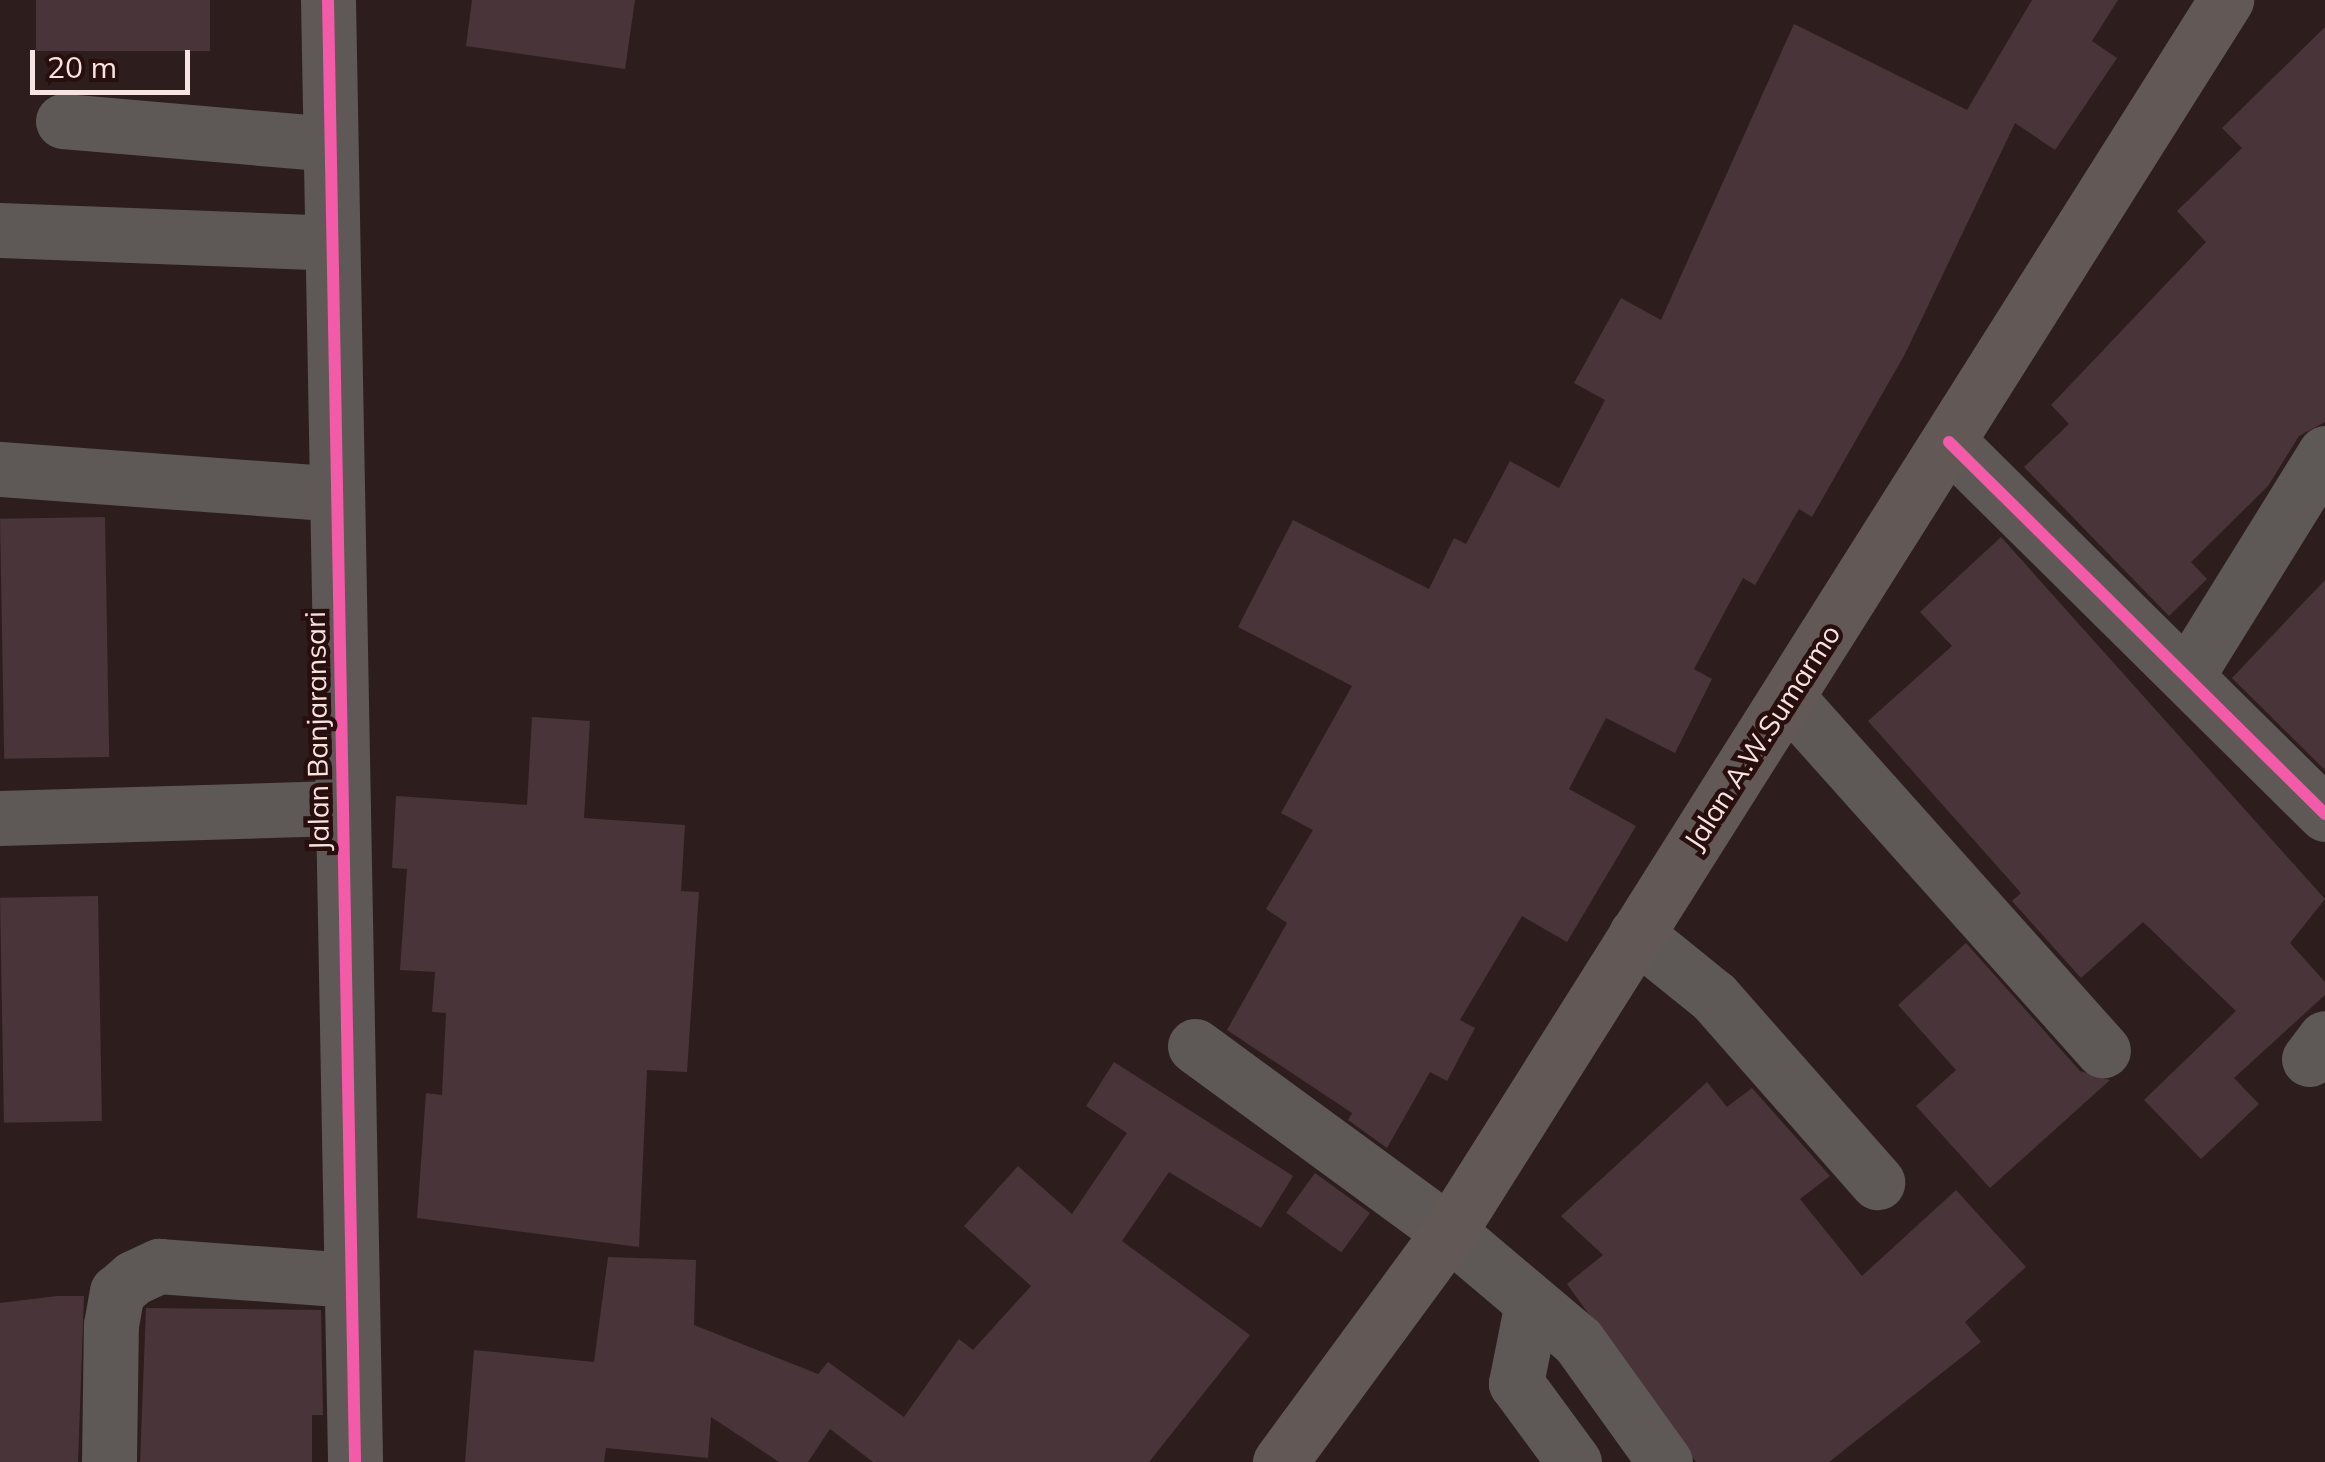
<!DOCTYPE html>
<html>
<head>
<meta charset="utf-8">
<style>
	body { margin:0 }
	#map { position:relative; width:2325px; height:1462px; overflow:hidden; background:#2d1e1d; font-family:Mulish,sans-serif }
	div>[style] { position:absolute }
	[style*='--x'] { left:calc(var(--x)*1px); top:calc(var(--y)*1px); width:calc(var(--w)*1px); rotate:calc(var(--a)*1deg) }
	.building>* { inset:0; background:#483439; transform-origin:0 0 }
	.minor>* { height:55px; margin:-27.5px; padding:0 27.5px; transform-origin:27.5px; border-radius:27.5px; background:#5e5956 }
	.major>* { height:55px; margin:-27.5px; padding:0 27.5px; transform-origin:27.5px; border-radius:27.5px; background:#625956 }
	.cycleway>* { height:12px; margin:-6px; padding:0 6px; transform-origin:6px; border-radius:6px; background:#f35aa7 }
	span { translate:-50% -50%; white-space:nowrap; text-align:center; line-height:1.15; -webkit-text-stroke:9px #280f0e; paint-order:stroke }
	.street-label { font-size:28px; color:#f7e4e2 }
	.scale { position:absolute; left:30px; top:50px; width:160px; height:45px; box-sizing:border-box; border:5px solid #f7e4e2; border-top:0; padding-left:12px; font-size:30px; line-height:35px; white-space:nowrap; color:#f7e4e2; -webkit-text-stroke:8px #280f0e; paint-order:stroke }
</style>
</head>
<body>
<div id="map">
	<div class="building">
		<div style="left:36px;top:0;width:174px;height:51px"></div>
		<div style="clip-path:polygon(472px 0,635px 0,625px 69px,466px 46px)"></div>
		<div style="clip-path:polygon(2032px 0,2118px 0,2092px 41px,2117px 58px,2055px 150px,2015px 123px,1905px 354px,1812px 517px,1799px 509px,1755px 585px,1743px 578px,1694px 669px,1712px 679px,1675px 753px,1606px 718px,1569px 789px,1636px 826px,1567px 942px,1522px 916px,1460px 1020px,1475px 1028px,1447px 1081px,1430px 1072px,1387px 1148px,1348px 1120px,1352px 1113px,1227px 1030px,1287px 923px,1266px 909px,1313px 830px,1281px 813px,1352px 686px,1238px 627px,1293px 520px,1429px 589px,1454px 538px,1466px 544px,1510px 461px,1559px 488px,1605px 400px,1574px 383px,1621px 298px,1661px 320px,1794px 24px,1967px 110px)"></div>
		<div style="clip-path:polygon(2325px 27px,2325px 422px,2299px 436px,2268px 486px,2191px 562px,2207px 579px,2169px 616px,2024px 467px,2069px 424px,2051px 405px,2206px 242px,2177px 211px,2242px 148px,2222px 128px)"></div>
		<div style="left:105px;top:517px;width:240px;height:105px;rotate:89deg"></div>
		<div style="clip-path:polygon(2001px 537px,2325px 899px,2290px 943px,2325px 982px,2325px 995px,2234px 1078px,2259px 1104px,2201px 1159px,2144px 1100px,2236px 1011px,2143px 922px,2081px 978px,2012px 901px,2021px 893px,1868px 721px,1952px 646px,1920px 612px)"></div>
		<div style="clip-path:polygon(2325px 580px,2325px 770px,2232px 678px)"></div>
		<div style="clip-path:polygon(532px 717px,590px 721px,584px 818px,685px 825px,681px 891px,699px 892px,687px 1072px,647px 1070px,639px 1247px,417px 1218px,426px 1093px,442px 1095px,446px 1013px,432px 1012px,435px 972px,400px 970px,407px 869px,392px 868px,396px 796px,527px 805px)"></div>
		<div style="left:98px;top:896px;width:225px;height:98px;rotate:89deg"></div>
		<div style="clip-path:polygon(1966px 943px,2080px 1071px,2110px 1080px,1990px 1188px,1916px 1106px,1956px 1070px,1898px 1005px)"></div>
		<div style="clip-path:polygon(1114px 1062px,1293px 1176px,1261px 1228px,1169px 1172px,1122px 1241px,1250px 1335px,1149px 1462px,873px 1462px,830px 1429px,808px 1462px,779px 1462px,711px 1417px,708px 1458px,606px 1448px,604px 1462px,465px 1462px,474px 1350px,594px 1362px,608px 1257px,696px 1260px,694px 1325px,818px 1374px,828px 1362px,904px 1417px,959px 1339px,973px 1350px,1031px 1286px,964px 1226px,1018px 1166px,1072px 1214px,1127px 1133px,1086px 1106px)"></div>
		<div style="clip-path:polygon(1707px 1082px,1727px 1107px,1752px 1088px,1830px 1176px,1800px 1199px,1862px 1276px,1956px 1190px,2026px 1267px,1965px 1322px,1981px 1342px,1829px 1462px,1696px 1462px,1567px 1284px,1603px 1255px,1561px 1216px)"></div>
		<div style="left:1315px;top:1173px;width:68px;height:49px;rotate:36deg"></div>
		<div style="clip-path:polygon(57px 1296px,84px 1296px,78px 1462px,0 1462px,0 1303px)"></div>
		<div style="clip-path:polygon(146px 1308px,321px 1310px,323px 1415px,312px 1415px,312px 1462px,140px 1462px)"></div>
	</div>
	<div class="minor">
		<div style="--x:328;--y:0;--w:1462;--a:88.94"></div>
		<div style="--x:63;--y:121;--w:268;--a:4.9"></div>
		<div style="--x:0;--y:230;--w:332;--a:2.2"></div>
		<div style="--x:1949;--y:442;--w:529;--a:44.69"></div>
		<div style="--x:0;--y:469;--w:338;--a:4.2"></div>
		<div style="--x:2188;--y:674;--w:260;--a:-58.2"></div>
		<div style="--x:1787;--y:697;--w:474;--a:48.2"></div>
		<div style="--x:0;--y:818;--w:343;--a:-1.7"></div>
		<div style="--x:1636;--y:934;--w:100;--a:38.9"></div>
		<div style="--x:1714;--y:997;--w:247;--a:48.6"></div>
		<div style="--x:1195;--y:1046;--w:315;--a:36.2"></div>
		<div style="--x:1449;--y:1232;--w:169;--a:40.2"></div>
		<div style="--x:1578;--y:1341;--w:149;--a:54.3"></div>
		<div style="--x:2309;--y:1059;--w:26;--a:-53"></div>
		<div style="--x:1532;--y:1303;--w:82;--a:101.3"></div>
		<div style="--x:1516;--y:1383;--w:98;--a:53.7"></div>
		<div style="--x:109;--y:1462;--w:137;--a:-89.2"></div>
		<div style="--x:111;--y:1325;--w:34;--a:-80"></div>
		<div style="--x:117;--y:1292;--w:21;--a:-41"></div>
		<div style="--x:133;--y:1278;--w:29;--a:-25"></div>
		<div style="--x:159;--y:1266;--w:193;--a:4.2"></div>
	</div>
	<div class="major">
		<div style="--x:1280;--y:1462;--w:285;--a:-53.7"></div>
		<div style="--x:1449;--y:1232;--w:1457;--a:-57.76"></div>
	</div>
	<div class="cycleway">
		<div style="--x:328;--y:0;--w:1462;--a:88.94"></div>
		<div style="--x:1949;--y:442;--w:529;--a:44.69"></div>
	</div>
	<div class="street-label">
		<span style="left:317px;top:731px;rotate:-91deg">Jalan Banjaransari</span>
		<span style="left:1762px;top:737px;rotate:-57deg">Jalan A.W.Sumarmo</span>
	</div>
	<div class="scale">20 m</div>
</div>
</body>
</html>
